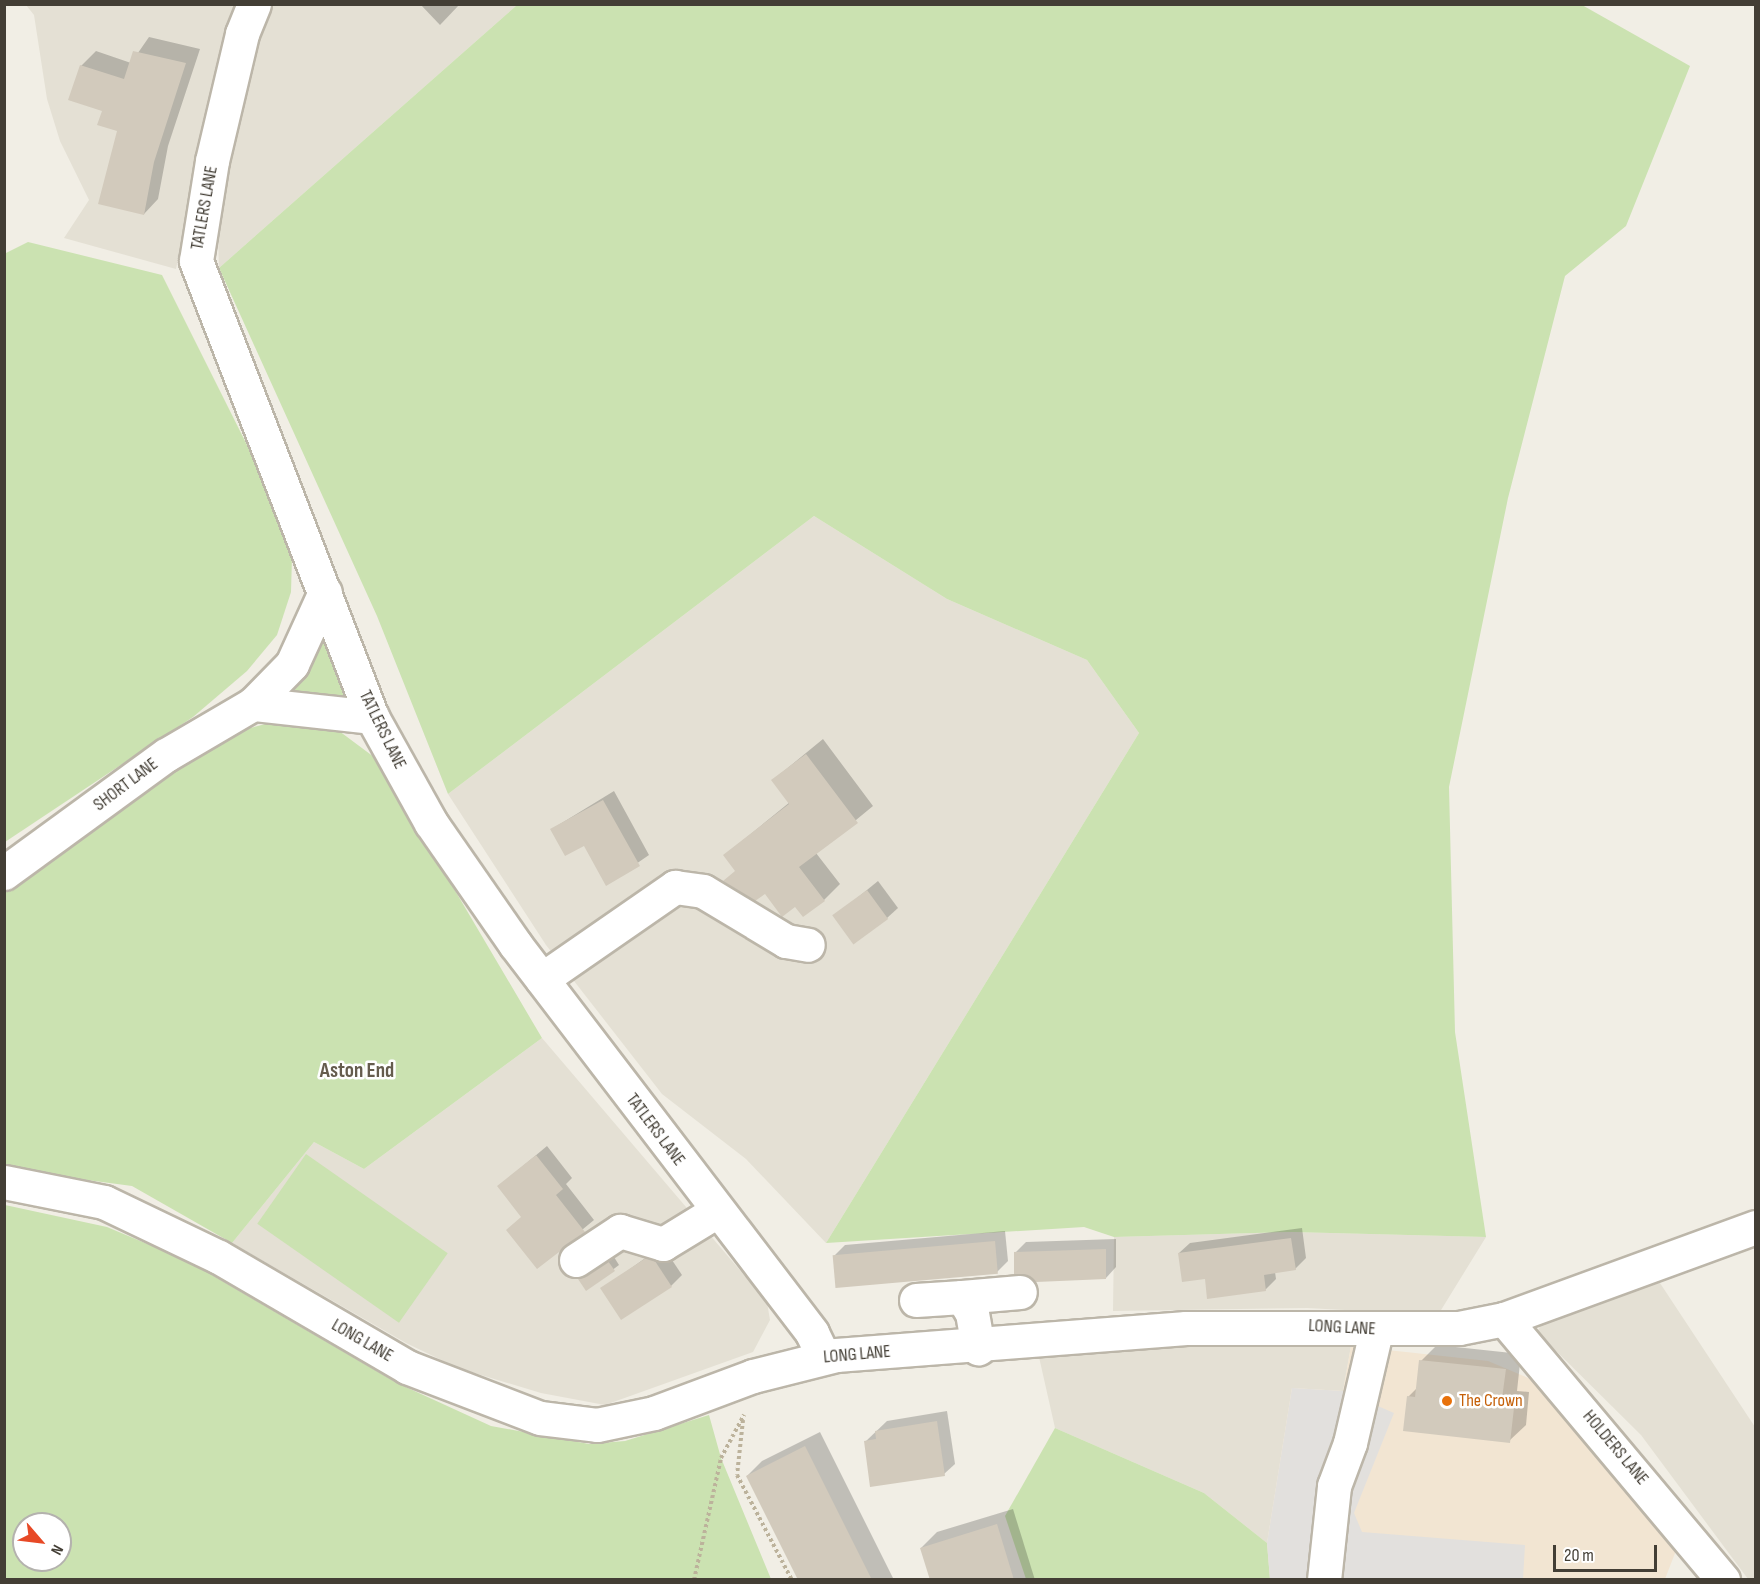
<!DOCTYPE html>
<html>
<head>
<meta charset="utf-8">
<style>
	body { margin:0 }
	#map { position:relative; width:1760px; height:1584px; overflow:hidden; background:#f1eee5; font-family:"Sofia Sans Condensed",sans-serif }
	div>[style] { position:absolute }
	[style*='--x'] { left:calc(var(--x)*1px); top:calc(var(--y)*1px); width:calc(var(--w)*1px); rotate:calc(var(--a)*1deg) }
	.residential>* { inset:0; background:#e4e0d4 }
	.commercial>* { inset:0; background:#f2e5d2 }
	.green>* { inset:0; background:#cbe2b1; transform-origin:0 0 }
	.parking>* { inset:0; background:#e2e0dd }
	.shadow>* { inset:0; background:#0003 }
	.building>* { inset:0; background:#d2cabc; transform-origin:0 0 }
	.path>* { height:4px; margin-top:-2px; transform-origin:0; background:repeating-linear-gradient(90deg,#bcb29b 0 3px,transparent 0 6px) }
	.roads { filter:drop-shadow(2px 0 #bcb6a9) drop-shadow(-2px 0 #bcb6a9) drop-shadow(0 2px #bcb6a9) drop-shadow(0 -2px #bcb6a9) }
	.minor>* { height:33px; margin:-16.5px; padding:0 16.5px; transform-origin:16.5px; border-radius:16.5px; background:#fff }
	.dots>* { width:16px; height:16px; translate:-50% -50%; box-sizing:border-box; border:3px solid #fff; border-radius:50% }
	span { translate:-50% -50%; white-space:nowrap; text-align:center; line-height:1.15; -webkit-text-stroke:5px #fff; paint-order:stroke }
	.street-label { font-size:18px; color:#433e35 }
	.food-label { font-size:18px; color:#c56008 }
	.left { translate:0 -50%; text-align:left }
	.quarter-label { font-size:21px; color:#655c4e; font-weight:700 }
	.frame { position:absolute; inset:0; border:6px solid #433e35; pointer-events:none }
	.north { position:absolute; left:12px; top:1512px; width:60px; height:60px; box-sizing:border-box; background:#fff; border:2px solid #b4b2ae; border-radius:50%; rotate:118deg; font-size:16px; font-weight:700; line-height:24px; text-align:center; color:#433e35 }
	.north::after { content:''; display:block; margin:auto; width:21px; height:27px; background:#e74926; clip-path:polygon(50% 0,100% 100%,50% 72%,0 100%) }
	.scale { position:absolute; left:1553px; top:1545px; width:104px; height:27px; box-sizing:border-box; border:3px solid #433e35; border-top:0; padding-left:8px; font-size:18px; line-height:21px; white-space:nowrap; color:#433e35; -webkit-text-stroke:4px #fff; paint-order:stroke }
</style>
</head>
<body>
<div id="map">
	<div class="residential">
		<div style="clip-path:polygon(26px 5px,240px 5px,209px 103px,176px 269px,64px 238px,89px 200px,60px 141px,47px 99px,34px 15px)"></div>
		<div style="clip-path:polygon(272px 5px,517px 5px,219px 268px,217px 204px,257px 38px)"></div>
		<div style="clip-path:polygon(814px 516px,947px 599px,1087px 660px,1139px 733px,826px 1243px,746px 1159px,662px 1094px,546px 945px,448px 794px)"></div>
		<div style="clip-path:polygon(542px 1038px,767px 1302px,770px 1320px,753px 1352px,605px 1405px,541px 1393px,458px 1368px,406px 1343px,232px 1243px,314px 1142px,364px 1169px)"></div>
		<div style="clip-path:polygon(1292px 1232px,1486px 1237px,1438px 1315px,1307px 1308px,1113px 1311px,1114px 1237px)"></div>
		<div style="clip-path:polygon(1656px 1277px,1755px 1427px,1755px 1579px,1748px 1579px,1641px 1435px,1537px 1332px,1546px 1315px)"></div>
		<div style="clip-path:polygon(1236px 1339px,1351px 1346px,1343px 1391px,1292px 1388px,1267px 1543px,1204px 1493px,1055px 1428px,1039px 1357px)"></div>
	</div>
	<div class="commercial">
		<div style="clip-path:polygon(1351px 1346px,1488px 1361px,1545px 1385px,1679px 1543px,1665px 1579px,1270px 1580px,1267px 1543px,1292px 1388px,1343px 1391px)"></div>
	</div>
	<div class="green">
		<div style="clip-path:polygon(517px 5px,1582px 5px,1690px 66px,1626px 226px,1565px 276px,1508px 498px,1449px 787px,1455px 1032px,1486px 1237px,1292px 1232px,1114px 1237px,1084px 1227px,826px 1243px,1139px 733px,1087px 660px,947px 599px,814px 516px,448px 794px,377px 616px,219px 268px)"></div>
		<div style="clip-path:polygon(28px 242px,162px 275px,278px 507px,292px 557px,291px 592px,277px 635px,247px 671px,193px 717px,5px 842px,4px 254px)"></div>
		<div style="clip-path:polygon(320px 618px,355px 702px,278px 689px)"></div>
		<div style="clip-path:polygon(288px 718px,327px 722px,378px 760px,542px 1038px,364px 1169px,314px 1142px,232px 1243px,132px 1186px,5px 1169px,5px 884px,217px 737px)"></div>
		<div style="left:306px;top:1154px;width:173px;height:85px;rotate:35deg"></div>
		<div style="clip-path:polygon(evenodd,5px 1205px,107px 1227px,188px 1261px,397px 1383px,491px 1426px,589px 1444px,625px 1441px,709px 1415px,721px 1458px,771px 1579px,5px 1579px,5px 1205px,24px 1524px,60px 1524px,60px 1560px,24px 1560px,24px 1524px)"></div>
		<div style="clip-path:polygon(1055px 1428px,1204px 1493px,1267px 1543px,1270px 1579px,1026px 1579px,1005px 1516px)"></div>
	</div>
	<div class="parking">
		<div style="clip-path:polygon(1292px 1388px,1343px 1391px,1394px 1413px,1354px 1513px,1362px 1532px,1525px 1545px,1523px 1579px,1270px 1580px,1267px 1543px)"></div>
	</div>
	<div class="shadow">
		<div style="clip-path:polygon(420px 4px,460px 4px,440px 25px)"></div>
		<div style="clip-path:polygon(149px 37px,200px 49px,168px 146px,158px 199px,144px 214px,118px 130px,81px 66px,96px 51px,131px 63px)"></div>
		<div style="clip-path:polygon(823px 739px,873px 806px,816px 853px,840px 884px,824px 900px,795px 905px,765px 892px,725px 855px,790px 802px,773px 780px)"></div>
		<div style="clip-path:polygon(614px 791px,649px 855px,607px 884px,584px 844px,552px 829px)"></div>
		<div style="clip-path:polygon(878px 881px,898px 908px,887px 918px,835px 916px)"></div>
		<div style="clip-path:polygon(547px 1146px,572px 1178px,566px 1184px,594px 1220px,537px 1267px,522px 1216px,499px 1186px)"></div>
		<div style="clip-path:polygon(1302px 1228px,1306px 1258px,1295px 1269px,1275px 1272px,1276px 1279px,1265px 1290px,1206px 1278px,1179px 1253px,1190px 1243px)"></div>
		<div style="clip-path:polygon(1005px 1231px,1008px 1261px,997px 1272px,834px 1256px,845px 1245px)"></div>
		<div style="clip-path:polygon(1116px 1239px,1116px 1267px,1106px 1278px,1015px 1253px,1026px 1242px)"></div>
		<div style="clip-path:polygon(658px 1249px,666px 1251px,682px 1275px,671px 1286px,602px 1289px)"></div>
		<div style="clip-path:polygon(614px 1257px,619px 1265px,587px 1289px,580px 1279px)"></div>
		<div style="clip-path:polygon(1437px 1345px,1521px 1354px,1517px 1391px,1529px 1392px,1526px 1425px,1509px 1441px,1408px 1397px,1418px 1387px,1421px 1361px)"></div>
		<div style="clip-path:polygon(947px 1411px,955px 1464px,944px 1474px,865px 1442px,887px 1421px)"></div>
		<div style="clip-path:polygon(820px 1432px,894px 1580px,799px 1580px,747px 1476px,762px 1461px)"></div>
		<div style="clip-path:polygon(1013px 1509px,1035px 1580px,931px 1580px,921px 1548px,937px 1532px)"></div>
	</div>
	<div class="building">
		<div style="clip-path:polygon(133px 51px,186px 63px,154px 162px,144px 215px,98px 204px,117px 131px,97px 125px,102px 111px,68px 100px,80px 65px,124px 79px)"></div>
		<div style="clip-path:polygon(806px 754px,858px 823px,799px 867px,825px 901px,803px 917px,795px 907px,782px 917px,765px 894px,755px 901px,723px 881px,735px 871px,723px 855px,789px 804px,771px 780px)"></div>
		<div style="clip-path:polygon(603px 800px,640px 866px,606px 886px,584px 846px,565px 856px,550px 829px)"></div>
		<div style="left:867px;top:890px;width:36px;height:43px;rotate:54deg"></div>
		<div style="clip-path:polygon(536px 1155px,563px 1189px,556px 1195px,585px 1232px,537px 1269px,506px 1230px,521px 1217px,497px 1186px)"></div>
		<div style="clip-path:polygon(1291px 1238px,1296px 1270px,1264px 1275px,1266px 1291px,1207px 1299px,1205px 1279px,1182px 1282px,1178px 1253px)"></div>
		<div style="left:995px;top:1241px;width:33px;height:163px;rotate:85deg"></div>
		<div style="clip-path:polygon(1106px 1249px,1106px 1279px,1036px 1282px,1014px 1274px,1014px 1252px)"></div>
		<div style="clip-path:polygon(646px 1258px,655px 1261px,672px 1287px,621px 1320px,600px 1288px)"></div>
		<div style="clip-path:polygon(608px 1261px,615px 1271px,586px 1291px,578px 1279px)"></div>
		<div style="clip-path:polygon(1419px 1360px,1506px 1369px,1501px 1406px,1514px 1408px,1510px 1443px,1403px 1431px,1407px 1396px,1415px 1397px)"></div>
		<div style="clip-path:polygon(937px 1421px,945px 1476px,870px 1487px,864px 1441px,876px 1439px,875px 1431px)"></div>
		<div style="clip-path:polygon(805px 1446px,872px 1580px,798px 1580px,746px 1476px)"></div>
		<div style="clip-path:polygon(997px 1524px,1014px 1580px,930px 1580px,920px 1548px)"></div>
	</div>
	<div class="path">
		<div style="--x:743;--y:1420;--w:55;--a:96.2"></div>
		<div style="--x:737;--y:1475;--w:119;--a:62.4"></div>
		<div style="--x:694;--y:1580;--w:125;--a:-77.5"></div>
		<div style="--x:721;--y:1458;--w:49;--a:-61.9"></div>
	</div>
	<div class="roads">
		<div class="minor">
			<div style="--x:254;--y:4;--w:32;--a:112"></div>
			<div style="--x:242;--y:34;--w:130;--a:103.3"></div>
			<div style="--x:212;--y:161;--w:101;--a:99.1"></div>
			<div style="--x:196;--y:261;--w:489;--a:68.9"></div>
			<div style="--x:372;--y:717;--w:121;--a:60.9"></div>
			<div style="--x:431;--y:823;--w:147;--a:55.2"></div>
			<div style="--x:515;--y:944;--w:489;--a:52.6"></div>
			<div style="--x:812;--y:1333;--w:25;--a:64"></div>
			<div style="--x:253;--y:704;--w:120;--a:6.2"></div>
			<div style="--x:4;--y:873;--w:200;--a:-36.1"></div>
			<div style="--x:166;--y:755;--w:101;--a:-30.4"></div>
			<div style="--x:253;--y:704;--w:56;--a:-45.7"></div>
			<div style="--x:292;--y:664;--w:79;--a:-65.4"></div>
			<div style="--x:542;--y:979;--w:162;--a:-34.7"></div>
			<div style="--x:675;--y:887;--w:28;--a:8"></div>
			<div style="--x:703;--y:891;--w:97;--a:31.1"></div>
			<div style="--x:786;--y:941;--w:22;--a:10"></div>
			<div style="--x:4;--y:1182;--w:102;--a:11.3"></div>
			<div style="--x:104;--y:1202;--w:127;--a:25.6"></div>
			<div style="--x:219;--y:1257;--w:218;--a:30.3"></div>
			<div style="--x:407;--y:1367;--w:142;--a:21"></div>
			<div style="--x:540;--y:1418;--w:57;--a:7"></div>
			<div style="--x:597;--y:1425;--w:58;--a:-11.9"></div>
			<div style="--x:654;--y:1413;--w:106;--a:-20.5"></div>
			<div style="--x:753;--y:1376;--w:86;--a:-14.2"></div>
			<div style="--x:836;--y:1355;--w:351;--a:-4.4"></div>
			<div style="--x:1186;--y:1328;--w:273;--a:0"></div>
			<div style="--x:1459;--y:1328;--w:46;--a:-11.3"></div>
			<div style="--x:1504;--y:1319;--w:268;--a:-20.1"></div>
			<div style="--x:576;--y:1260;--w:53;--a:-33.4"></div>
			<div style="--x:620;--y:1231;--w:45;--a:16.8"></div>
			<div style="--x:663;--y:1244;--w:63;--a:-31.4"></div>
			<div style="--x:962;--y:1297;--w:58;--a:-4.9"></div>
			<div style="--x:916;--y:1300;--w:46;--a:-3.7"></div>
			<div style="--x:962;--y:1297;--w:19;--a:58"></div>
			<div style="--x:972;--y:1313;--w:36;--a:80"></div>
			<div style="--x:1504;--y:1319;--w:341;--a:50"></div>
			<div style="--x:1324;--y:1580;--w:95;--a:-83.9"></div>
			<div style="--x:1334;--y:1486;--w:46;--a:-69.6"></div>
			<div style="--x:1350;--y:1443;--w:115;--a:-76.9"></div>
		</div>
	</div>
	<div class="dots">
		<div style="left:1447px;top:1401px;background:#e8710a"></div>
	</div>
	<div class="street-label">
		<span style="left:205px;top:208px;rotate:-80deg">TATLERS LANE</span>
		<span style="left:382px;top:730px;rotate:64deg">TATLERS LANE</span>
		<span style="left:126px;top:785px;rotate:-37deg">SHORT LANE</span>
		<span style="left:655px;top:1130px;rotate:53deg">TATLERS LANE</span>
		<span style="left:1342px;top:1328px;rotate:3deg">LONG LANE</span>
		<span style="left:362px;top:1341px;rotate:30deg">LONG LANE</span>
		<span style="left:857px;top:1355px;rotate:-5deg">LONG LANE</span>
		<span style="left:1615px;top:1448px;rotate:50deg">HOLDERS LANE</span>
	</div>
	<div class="food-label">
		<span class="left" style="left:1459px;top:1401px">The Crown</span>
	</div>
	<div class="quarter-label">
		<span style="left:357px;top:1071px">Aston End</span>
	</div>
	<div class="frame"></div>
	<div class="north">N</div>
	<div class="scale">20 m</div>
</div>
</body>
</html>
